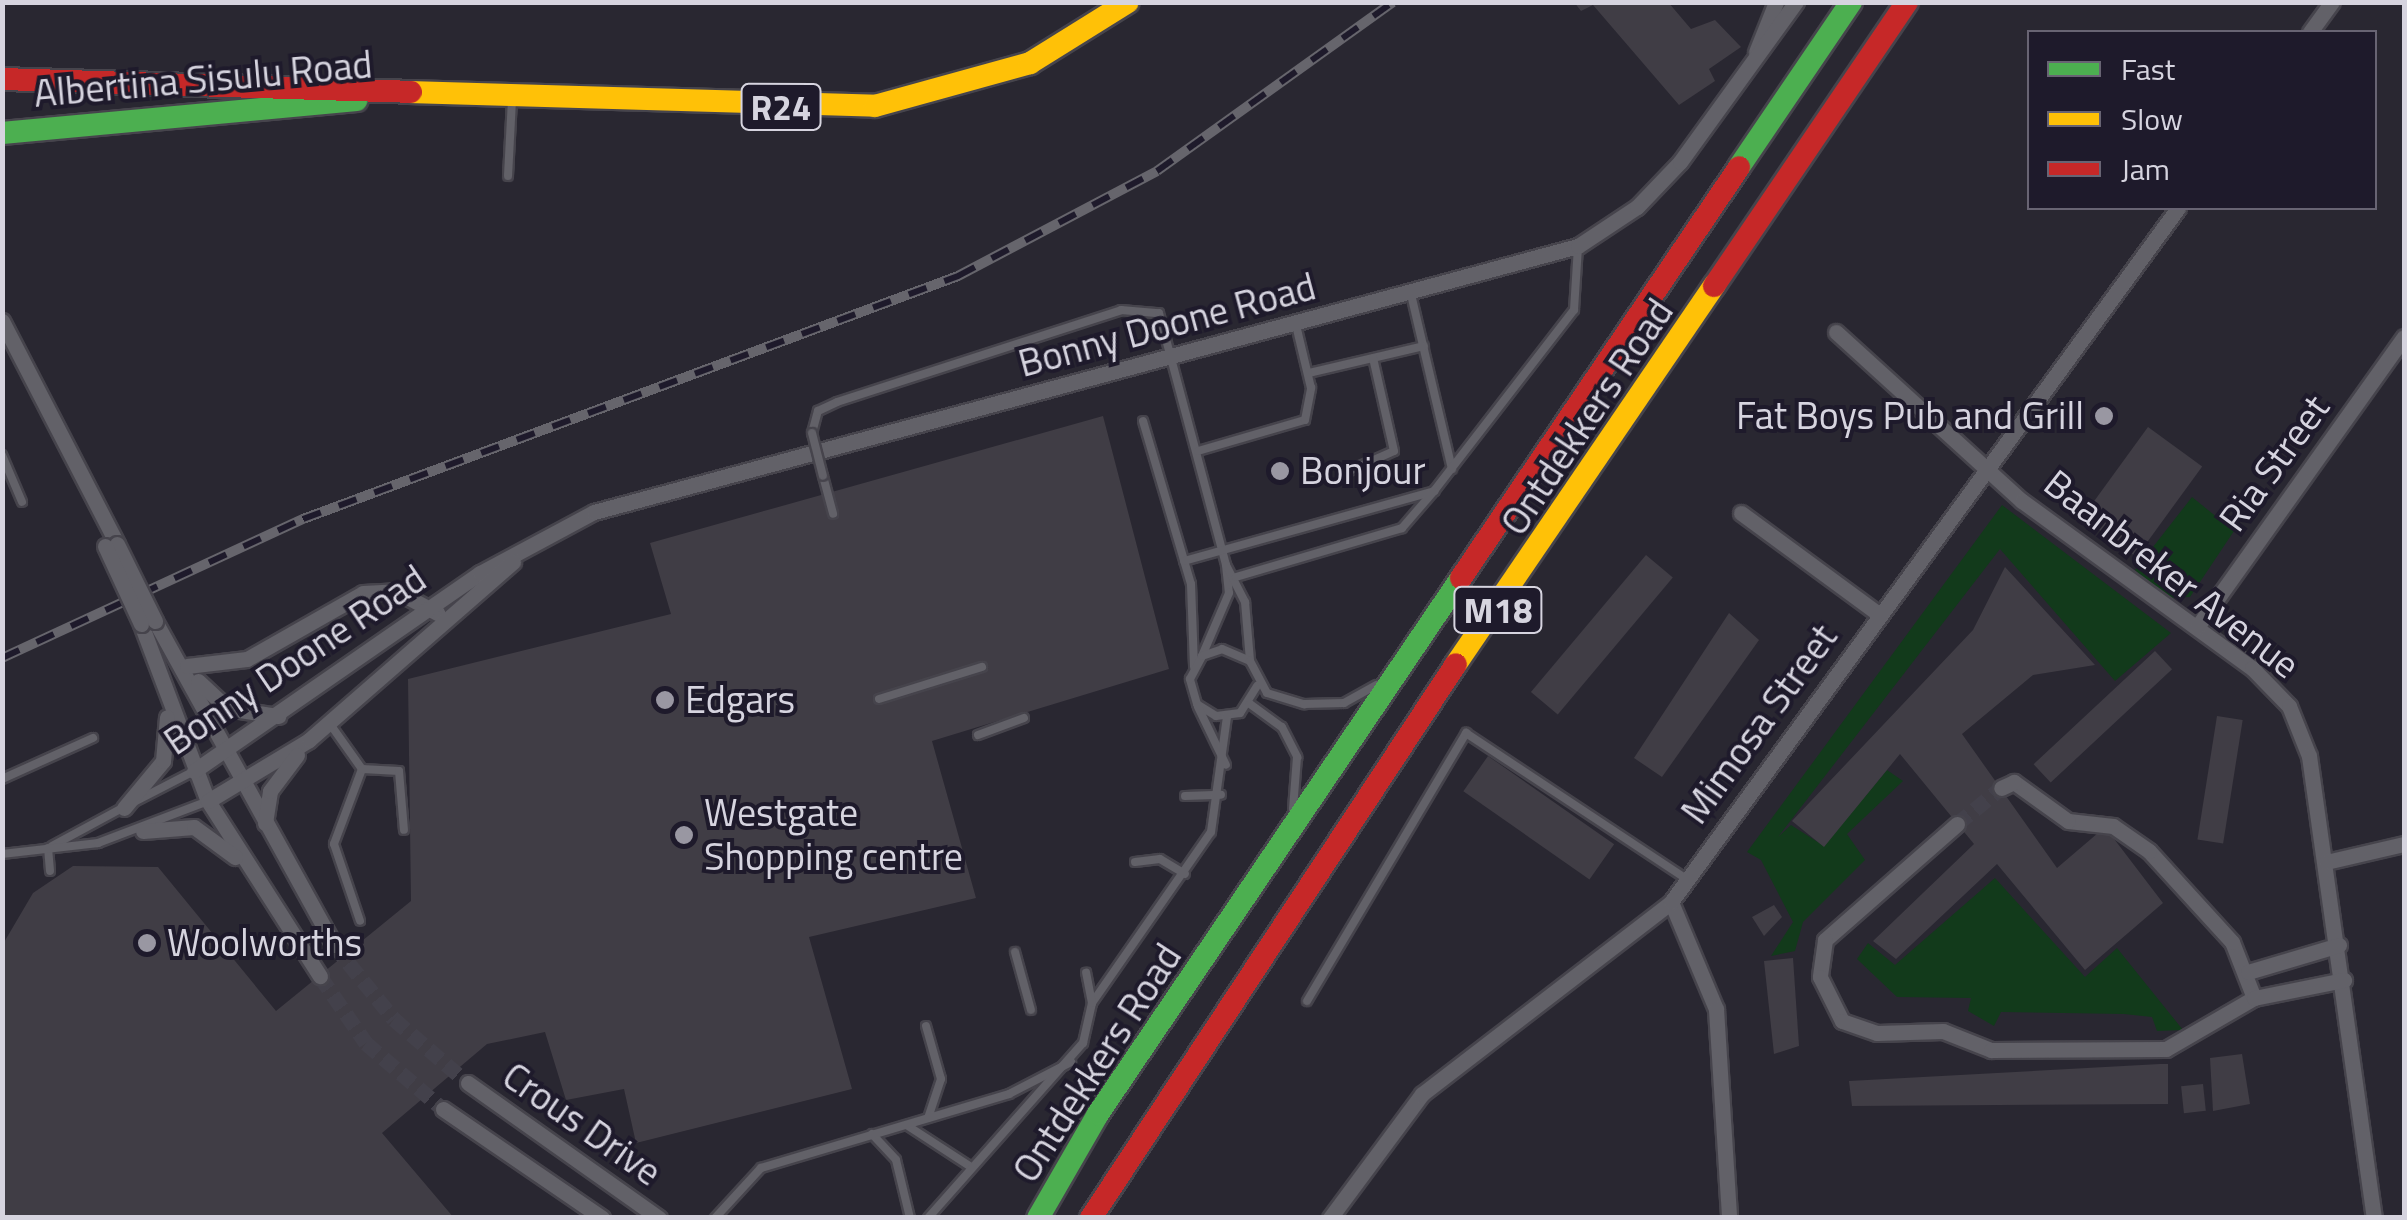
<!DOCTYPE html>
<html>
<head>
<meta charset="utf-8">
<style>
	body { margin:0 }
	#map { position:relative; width:2407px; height:1220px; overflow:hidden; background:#292731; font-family:"Titillium Web",sans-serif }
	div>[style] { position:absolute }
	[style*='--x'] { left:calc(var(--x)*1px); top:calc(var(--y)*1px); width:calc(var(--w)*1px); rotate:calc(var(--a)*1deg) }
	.green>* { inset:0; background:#123a1b }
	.building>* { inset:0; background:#403d45; transform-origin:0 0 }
	.street-tunnel>* { height:15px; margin-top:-7.5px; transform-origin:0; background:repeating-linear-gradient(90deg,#43414b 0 15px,transparent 0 23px) }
	.roads { filter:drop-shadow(2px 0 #46444c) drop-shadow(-2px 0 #46444c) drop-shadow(0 2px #46444c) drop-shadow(0 -2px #46444c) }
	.lane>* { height:8px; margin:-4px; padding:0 4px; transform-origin:4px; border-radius:4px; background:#626168 }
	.street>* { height:15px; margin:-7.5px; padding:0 7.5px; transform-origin:7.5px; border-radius:7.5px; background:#626168 }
	.fast>* { height:22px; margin:-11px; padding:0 11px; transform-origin:11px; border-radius:11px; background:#4caf50 }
	.slow>* { height:22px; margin:-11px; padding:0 11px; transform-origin:11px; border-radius:11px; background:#ffc107 }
	.jam>* { height:22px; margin:-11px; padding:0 11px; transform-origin:11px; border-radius:11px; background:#c62828 }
	.rail>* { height:10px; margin-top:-5px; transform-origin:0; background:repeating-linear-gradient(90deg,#1e1a2b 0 19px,#66656c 0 38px); box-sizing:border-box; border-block:2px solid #66656c }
	.bridges { filter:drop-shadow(2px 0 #46444c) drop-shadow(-2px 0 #46444c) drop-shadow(0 2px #46444c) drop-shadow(0 -2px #46444c) }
	.lane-bridge>* { height:8px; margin:-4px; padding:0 4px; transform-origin:4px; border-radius:4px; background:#626168 }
	.street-bridge>* { height:15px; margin:-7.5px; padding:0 7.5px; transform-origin:7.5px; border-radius:7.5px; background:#626168 }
	.dots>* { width:28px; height:28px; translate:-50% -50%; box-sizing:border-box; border:5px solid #1e1a2b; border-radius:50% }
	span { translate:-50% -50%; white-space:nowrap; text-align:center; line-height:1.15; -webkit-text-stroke:8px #1e1a2b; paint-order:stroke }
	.shield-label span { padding:2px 8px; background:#1e1a2b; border:2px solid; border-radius:8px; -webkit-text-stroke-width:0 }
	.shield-label { font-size:35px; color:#d6d4df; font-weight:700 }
	.street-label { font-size:38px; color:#d6d4df }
	.poi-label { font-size:38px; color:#d6d4df }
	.right { translate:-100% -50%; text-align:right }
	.left { translate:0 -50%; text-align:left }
	.frame { position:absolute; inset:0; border:5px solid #d6d4df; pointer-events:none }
	.legend { position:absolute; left:2027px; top:30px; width:350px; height:180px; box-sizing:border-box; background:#1e1a2b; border:2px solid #686473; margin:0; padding:12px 18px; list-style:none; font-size:30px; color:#d6d4df }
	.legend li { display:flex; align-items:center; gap:20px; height:50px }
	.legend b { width:50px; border:2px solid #686473 }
</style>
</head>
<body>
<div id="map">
	<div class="green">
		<div style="clip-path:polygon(2192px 497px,2234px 531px,2190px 597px,2163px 598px,2135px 570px)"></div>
		<div style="clip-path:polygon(2002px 505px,2171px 633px,2115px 681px,2000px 549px,1778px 837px,1791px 825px,1824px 846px,1887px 770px,1903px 781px,1847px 834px,1865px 860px,1803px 922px,1795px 951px,1771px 956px,1793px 922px,1761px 860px,1747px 852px)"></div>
		<div style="clip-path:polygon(1995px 878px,2085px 977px,2117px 948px,2183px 1030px,2157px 1031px,2152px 1017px,2124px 1014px,2001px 1012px,1994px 1026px,1968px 1011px,1971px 998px,1897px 997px,1857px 959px,1868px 943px,1895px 965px)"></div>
	</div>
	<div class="building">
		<div style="clip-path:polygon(1574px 2px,1668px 2px,1691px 29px,1715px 20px,1741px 47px,1709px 69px,1715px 81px,1679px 105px,1593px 5px,1581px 11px)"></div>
		<div style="clip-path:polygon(1103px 416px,1169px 669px,932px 741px,976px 898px,809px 937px,852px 1089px,636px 1143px,624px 1089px,566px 1100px,545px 1032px,487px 1044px,382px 1133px,454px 1218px,3px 1218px,3px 944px,33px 893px,73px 866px,158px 867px,276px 1011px,411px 901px,408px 679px,671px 614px,650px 543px)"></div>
		<div style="left:2148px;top:427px;width:67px;height:112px;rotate:36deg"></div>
		<div style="left:1646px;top:555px;width:35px;height:179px;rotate:40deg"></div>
		<div style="clip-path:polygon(2005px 567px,2095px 665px,2033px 675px,1962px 734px,2057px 868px,2105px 827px,2163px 903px,2085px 970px,1997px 864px,1896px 959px,1873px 941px,1974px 844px,1900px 754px,1824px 847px,1792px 821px,1973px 630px)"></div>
		<div style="clip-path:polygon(1729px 613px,1759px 640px,1662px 777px,1634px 758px)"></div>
		<div style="left:2155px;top:651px;width:25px;height:166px;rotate:47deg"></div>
		<div style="left:2217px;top:716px;width:26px;height:125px;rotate:9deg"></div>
		<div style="left:1488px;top:756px;width:154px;height:43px;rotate:35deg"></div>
		<div style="clip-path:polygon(1774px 905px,1782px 917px,1764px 936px,1752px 917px)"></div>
		<div style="clip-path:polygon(1793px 958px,1799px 1046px,1774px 1054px,1764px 961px)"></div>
		<div style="clip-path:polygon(2242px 1054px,2250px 1104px,2213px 1111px,2210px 1058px)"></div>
		<div style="clip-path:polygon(2160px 1064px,2168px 1064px,2168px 1104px,1852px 1106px,1849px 1081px)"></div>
		<div style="left:2203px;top:1084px;width:27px;height:22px;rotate:84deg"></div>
	</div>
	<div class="street-tunnel">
		<div style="--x:1957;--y:824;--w:57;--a:-39.3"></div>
		<div style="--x:334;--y:945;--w:95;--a:51"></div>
		<div style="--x:394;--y:1019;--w:98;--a:40.9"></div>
		<div style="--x:320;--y:976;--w:81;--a:55.5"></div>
		<div style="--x:366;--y:1043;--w:101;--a:40.6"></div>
	</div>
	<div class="roads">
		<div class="lane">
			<div style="--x:508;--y:176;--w:76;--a:-87"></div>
			<div style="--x:1410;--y:290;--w:184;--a:76.8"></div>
			<div style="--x:1309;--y:373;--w:118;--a:-13.2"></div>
			<div style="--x:1143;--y:421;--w:170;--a:73.6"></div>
			<div style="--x:1191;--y:584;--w:83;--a:87.9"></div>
			<div style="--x:812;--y:433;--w:23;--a:-75"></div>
			<div style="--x:818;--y:411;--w:21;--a:-25"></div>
			<div style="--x:837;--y:402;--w:299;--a:-17.9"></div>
			<div style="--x:1121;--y:310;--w:38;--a:5"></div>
			<div style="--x:1159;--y:313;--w:261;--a:75.1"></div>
			<div style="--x:1226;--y:565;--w:28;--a:84"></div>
			<div style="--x:1229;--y:593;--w:69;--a:113.2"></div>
			<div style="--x:1198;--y:451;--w:111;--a:-16.2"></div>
			<div style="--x:1305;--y:420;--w:33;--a:-79"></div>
			<div style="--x:1311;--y:388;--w:65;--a:-103.4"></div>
			<div style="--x:2;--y:455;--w:51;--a:66.9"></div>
			<div style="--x:1349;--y:471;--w:49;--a:-24"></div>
			<div style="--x:1394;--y:451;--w:95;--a:-102.7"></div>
			<div style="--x:823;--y:476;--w:39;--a:75"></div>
			<div style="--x:1184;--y:561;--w:260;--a:-15.6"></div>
			<div style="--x:1434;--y:491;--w:229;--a:-52.3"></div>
			<div style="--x:1574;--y:310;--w:64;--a:-86.4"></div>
			<div style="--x:1226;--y:565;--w:42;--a:62.8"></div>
			<div style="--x:1245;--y:602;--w:58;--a:85.1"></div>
			<div style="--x:1236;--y:577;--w:173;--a:-16.4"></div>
			<div style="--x:1402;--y:528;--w:49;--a:-49.1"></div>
			<div style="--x:1257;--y:686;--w:32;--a:122"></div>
			<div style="--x:1240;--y:713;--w:24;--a:173"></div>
			<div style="--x:1216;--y:716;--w:22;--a:-148"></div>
			<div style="--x:1197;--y:704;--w:26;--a:-106"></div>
			<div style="--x:1190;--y:679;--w:26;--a:-62"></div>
			<div style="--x:1202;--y:656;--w:21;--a:-19"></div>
			<div style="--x:1222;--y:649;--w:30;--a:23"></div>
			<div style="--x:1250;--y:661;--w:36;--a:62"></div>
			<div style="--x:1267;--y:693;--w:39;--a:17"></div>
			<div style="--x:1304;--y:704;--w:40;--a:-1.4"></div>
			<div style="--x:1344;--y:703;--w:37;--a:-29"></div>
			<div style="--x:879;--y:699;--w:108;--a:-17.3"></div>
			<div style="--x:1250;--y:704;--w:39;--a:36"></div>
			<div style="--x:1282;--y:727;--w:34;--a:63"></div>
			<div style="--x:1297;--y:757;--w:52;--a:94.4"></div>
			<div style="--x:1198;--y:707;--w:64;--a:64.2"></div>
			<div style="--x:330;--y:724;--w:55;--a:54.6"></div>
			<div style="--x:362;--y:769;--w:80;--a:110.5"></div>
			<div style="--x:334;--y:844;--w:81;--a:71.3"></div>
			<div style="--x:978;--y:735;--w:49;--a:-20.3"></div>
			<div style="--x:362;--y:769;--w:37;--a:3"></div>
			<div style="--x:399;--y:771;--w:59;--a:85.2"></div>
			<div style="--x:2;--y:779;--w:100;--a:-24.3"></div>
			<div style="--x:1185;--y:796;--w:36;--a:-2"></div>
			<div style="--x:136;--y:801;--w:65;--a:-27.3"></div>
			<div style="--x:52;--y:846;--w:82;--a:-28.4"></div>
			<div style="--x:48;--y:848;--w:23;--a:85"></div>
			<div style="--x:2;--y:854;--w:97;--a:-6.5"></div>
			<div style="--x:98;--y:843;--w:118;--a:-20.9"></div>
			<div style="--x:1135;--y:862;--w:25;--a:-7"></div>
			<div style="--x:1160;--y:859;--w:29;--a:31"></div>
			<div style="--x:1015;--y:952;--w:60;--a:74.6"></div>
			<div style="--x:1307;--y:1001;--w:312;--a:-59.3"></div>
			<div style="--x:1466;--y:733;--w:265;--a:33.5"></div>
			<div style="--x:1092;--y:1003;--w:208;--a:-55.2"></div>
			<div style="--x:1211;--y:832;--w:116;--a:-82.1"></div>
			<div style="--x:926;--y:1026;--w:55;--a:74.2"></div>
			<div style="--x:941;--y:1079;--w:41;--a:108.4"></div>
			<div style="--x:908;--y:1126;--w:75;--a:33.1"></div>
			<div style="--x:872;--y:1134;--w:35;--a:47"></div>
			<div style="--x:896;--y:1160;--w:60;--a:76.4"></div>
			<div style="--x:715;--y:1218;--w:68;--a:-47.4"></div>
			<div style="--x:761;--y:1168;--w:259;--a:-16.6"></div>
			<div style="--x:1009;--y:1094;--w:70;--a:-27.3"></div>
			<div style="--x:928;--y:1218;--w:234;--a:-48.5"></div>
			<div style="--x:1083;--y:1043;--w:41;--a:-77.3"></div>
			<div style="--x:1092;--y:1003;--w:31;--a:-101"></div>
		</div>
		<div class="street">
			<div style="--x:2310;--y:32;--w:37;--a:-54"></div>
			<div style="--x:1756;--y:52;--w:54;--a:-68.2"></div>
			<div style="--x:2;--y:321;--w:251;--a:62.7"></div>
			<div style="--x:1836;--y:332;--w:251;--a:42.3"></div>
			<div style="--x:2022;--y:501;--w:284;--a:36"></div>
			<div style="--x:2252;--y:668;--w:53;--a:45.8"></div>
			<div style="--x:2289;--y:706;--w:54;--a:68.2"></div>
			<div style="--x:2309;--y:756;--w:467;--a:82"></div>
			<div style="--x:1741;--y:513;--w:172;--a:36.3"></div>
			<div style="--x:155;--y:621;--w:370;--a:61.1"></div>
			<div style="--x:141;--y:624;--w:189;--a:69.3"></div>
			<div style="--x:208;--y:801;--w:208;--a:57.4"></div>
			<div style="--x:2197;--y:627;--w:356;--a:-54.5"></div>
			<div style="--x:187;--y:666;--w:60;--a:-6.7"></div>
			<div style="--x:247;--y:659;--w:133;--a:-29.6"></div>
			<div style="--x:363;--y:593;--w:33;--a:-3"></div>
			<div style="--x:396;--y:591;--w:47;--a:28.2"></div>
			<div style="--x:198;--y:681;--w:40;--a:43"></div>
			<div style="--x:227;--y:708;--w:52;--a:8.9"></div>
			<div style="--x:194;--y:771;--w:348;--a:-34.7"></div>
			<div style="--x:480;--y:573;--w:129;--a:-28.2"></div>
			<div style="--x:594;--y:512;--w:1019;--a:-15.13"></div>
			<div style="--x:1578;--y:246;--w:71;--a:-33.5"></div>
			<div style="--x:1637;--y:207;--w:62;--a:-46.3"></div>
			<div style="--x:1680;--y:162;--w:198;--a:-54.1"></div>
			<div style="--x:208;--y:801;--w:118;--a:-31.1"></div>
			<div style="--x:309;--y:740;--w:271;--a:-41.1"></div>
			<div style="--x:124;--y:808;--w:61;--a:-50.3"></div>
			<div style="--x:163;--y:761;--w:44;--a:-84.8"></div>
			<div style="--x:265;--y:823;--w:32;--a:-81"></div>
			<div style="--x:270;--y:791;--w:45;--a:-53.1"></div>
			<div style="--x:1957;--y:824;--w:176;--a:138.7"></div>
			<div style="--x:1825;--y:940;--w:37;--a:98"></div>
			<div style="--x:1820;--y:977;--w:49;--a:63.4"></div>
			<div style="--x:1842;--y:1021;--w:37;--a:19"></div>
			<div style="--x:1877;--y:1033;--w:66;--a:-1.7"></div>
			<div style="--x:1943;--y:1031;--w:52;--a:21.6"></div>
			<div style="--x:1991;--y:1050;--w:175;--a:-0.3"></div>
			<div style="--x:2166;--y:1049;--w:102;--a:-30.1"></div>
			<div style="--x:2254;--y:998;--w:60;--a:-111.4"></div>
			<div style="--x:2232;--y:942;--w:123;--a:-132.4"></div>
			<div style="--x:2149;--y:851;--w:44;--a:-145.2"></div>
			<div style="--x:2113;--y:826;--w:45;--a:-173.7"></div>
			<div style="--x:2068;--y:821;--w:67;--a:-144.2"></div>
			<div style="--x:2014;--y:782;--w:14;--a:155"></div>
			<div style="--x:143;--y:831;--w:51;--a:-4.5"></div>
			<div style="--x:194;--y:827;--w:51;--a:36.2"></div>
			<div style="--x:2326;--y:862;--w:80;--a:-13"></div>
			<div style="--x:1671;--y:902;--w:116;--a:67.2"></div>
			<div style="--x:1716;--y:1009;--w:209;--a:86.4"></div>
			<div style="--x:2248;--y:972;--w:95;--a:-16.5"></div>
			<div style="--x:2254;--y:998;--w:92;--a:-11.3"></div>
			<div style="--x:468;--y:1083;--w:234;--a:35.3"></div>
			<div style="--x:443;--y:1109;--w:193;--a:34.4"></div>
			<div style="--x:1330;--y:1218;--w:154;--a:-53.4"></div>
			<div style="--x:1422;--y:1094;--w:314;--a:-37.6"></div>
			<div style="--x:1671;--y:902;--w:859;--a:-53.85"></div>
		</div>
		<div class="fast">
			<div style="--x:2;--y:133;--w:356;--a:-5.3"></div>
			<div style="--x:1739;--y:167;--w:199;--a:-55.8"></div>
			<div style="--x:1038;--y:1218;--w:120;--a:-60"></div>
			<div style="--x:1098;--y:1114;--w:647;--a:-55.89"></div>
		</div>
		<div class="slow">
			<div style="--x:411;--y:92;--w:464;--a:1.7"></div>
			<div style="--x:875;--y:106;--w:161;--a:-15.5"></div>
			<div style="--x:1030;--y:63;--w:115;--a:-31.9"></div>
			<div style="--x:1456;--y:664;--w:458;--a:-55.7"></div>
		</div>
		<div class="jam">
			<div style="--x:2;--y:79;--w:409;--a:1.8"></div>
			<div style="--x:1714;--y:286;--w:343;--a:-55.8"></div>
			<div style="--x:1461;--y:578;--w:496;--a:-55.9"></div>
			<div style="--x:1091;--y:1218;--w:663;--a:-56.62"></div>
		</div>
	</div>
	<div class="rail">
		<div style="--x:2;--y:658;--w:332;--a:-24.8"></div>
		<div style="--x:303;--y:519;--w:699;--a:-20.35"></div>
		<div style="--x:958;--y:276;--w:225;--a:-27.8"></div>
		<div style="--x:1157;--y:171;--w:290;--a:-35.6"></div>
	</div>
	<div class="bridges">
		<div class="lane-bridge">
			<div style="--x:812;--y:433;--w:44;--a:75.7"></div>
		</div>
		<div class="street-bridge">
			<div style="--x:117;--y:544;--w:86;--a:63.7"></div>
			<div style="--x:105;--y:546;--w:86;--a:65.2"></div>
		</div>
	</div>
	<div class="dots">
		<div style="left:2104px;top:416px;background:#9997a2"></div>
		<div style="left:1280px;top:471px;background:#9997a2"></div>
		<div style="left:665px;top:700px;background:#9997a2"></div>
		<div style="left:684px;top:835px;background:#9997a2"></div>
		<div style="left:147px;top:943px;background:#9997a2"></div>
	</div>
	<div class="shield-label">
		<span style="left:781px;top:107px">R24</span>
		<span style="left:1498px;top:610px">M18</span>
	</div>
	<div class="street-label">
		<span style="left:203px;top:79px;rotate:-5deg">Albertina Sisulu Road</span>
		<span style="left:1167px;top:325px;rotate:-15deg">Bonny Doone Road</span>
		<span style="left:1587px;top:417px;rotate:-56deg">Ontdekkers Road</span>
		<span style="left:2274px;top:463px;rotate:-54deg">Ria Street</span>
		<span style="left:2172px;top:574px;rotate:38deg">Baanbreker Avenue</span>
		<span style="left:295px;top:660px;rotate:-34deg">Bonny Doone Road</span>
		<span style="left:1759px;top:724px;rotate:-54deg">Mimosa Street</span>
		<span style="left:1097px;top:1063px;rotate:-57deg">Ontdekkers Road</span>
		<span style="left:582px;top:1124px;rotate:35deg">Crous Drive</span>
	</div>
	<div class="poi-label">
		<span class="right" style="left:2084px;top:416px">Fat Boys Pub and Grill</span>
		<span class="left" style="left:1300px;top:471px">Bonjour</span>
		<span class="left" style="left:685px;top:700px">Edgars</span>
		<span class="left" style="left:704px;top:835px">Westgate<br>Shopping centre</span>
		<span class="left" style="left:167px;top:943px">Woolworths</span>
	</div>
	<div class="frame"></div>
	<ul class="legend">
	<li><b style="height:12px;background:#4caf50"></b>Fast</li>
	<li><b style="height:12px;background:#ffc107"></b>Slow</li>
	<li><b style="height:12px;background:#c62828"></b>Jam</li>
	</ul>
</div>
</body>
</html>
